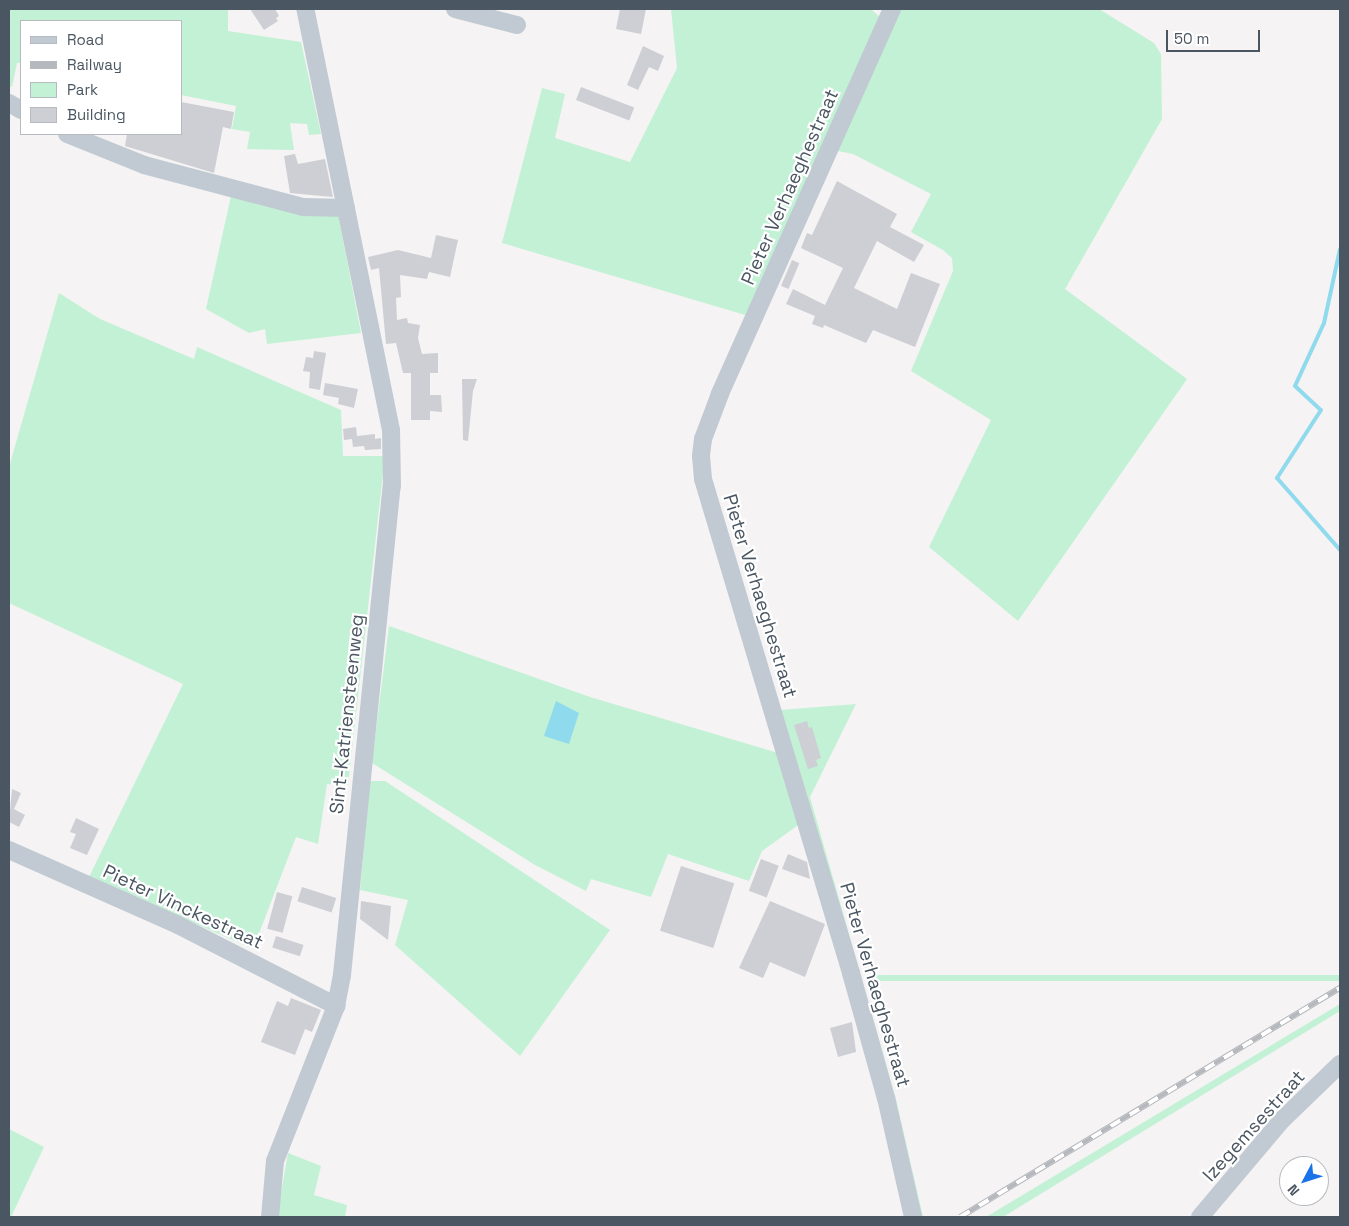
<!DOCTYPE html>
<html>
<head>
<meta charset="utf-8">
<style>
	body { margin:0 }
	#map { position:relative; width:1349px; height:1226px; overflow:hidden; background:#f5f3f3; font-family:"Space Grotesk",sans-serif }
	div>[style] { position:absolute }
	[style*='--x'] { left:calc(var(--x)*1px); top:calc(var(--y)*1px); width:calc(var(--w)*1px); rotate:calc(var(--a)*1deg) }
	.green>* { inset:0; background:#c3f1d5; transform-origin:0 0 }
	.water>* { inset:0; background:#90daee }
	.stream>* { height:4px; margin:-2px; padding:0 2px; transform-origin:2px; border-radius:2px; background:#90daee }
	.building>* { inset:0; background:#cdcfd5; transform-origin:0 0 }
	.minor>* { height:18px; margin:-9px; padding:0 9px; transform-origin:9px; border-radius:9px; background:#c1cad2 }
	.rail>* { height:5.5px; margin-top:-2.75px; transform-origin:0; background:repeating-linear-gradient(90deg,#fff 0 11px,#b5b8bd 0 22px); box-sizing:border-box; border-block:1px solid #b5b8bd }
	span { translate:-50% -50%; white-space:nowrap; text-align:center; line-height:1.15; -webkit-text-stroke:4.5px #fff; paint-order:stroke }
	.street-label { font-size:19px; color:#4a5661 }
	.frame { position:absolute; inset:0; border:10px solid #4a5661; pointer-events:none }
	.legend { position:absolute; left:20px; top:20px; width:162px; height:115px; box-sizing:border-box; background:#fff; border:1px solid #b7bbc0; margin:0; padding:6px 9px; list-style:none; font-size:15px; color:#4a5661 }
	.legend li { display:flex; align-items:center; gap:10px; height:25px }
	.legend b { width:25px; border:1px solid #b7bbc0 }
	.north { position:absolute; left:1279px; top:1156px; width:50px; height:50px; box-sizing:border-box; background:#fff; border:1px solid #b7bbc0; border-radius:50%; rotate:230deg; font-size:14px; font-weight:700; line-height:20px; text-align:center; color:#4a5661 }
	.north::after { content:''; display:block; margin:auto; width:18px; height:22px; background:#1a73e8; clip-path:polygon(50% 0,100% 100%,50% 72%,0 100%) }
	.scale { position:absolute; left:1166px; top:30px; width:94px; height:22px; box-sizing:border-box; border:2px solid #4a5661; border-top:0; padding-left:6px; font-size:15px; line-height:18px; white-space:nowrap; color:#4a5661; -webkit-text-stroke:4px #fff; paint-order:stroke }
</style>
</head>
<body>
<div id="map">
	<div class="green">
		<div style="clip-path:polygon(9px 9px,228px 9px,228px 31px,301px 42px,321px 134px,309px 135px,307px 124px,290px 123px,294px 150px,247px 149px,250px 132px,232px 129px,236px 106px,181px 95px,181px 21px,21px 21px,21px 63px,17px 63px,12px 87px,9px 86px)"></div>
		<div style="clip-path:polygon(671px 9px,871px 9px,883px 20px,752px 317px,502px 243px,542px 88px,565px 94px,555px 138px,630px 162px,677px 68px)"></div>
		<div style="clip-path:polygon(898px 9px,1099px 9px,1154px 43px,1161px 54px,1162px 119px,1065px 289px,1187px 379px,1018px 621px,929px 547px,991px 420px,911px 371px,953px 271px,952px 258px,943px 250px,911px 232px,931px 194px,853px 154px,833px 150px)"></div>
		<div style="clip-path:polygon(231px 196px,338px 214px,361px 333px,267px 344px,265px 329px,249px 333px,206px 309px)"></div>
		<div style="clip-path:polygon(59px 293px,100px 319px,194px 359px,197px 347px,341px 410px,343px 456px,385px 456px,348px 785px,327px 784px,318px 844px,296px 837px,253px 949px,89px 877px,183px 684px,9px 603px,9px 467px)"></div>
		<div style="clip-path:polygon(389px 626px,590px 697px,778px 753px,801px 823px,762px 851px,749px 881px,668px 854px,651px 897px,591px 879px,586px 891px,535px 865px,372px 763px)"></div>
		<div style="clip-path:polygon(856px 704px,810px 797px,896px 1099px,923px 1217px,918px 1217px,780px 710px)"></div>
		<div style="clip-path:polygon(370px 781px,385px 781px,610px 930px,520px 1056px,395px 945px,408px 900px,360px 890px)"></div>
		<div style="left:1340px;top:975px;width:6px;height:469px;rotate:90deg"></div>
		<div style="clip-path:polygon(1340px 1004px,1340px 1011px,1003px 1217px,986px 1217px)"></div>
		<div style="clip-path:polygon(9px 1129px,44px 1147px,11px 1217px,9px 1217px)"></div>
		<div style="clip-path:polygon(288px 1153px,321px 1166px,314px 1195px,347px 1205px,345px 1217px,277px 1217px)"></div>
	</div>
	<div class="water">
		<div style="clip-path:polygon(556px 701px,579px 713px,569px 744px,544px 736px)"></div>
	</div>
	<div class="stream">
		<div style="--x:1340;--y:249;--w:76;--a:102.2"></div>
		<div style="--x:1324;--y:323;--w:69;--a:114.7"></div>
		<div style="--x:1295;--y:386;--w:35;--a:43"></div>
		<div style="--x:1321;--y:410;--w:81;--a:122.9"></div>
		<div style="--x:1277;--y:478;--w:96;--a:48.8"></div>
	</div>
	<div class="building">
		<div style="clip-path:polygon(250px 9px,275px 9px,279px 16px,276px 18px,278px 21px,264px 30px)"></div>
		<div style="clip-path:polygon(620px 9px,646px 9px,641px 34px,616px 29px)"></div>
		<div style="clip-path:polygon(643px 46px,664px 56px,658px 71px,649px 67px,638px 90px,627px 85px)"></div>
		<div style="left:581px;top:87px;width:57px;height:14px;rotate:21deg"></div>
		<div style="clip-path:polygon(181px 102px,234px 112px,231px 129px,223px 127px,214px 173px,125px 146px,127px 134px,181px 134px)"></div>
		<div style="clip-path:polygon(295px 154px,298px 164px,325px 159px,333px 197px,290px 193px,284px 156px)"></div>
		<div style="clip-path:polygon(837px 181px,897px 214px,890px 227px,924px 245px,914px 262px,877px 241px,854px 288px,897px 309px,911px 273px,940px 284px,915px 347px,873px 330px,866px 343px,824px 325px,823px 328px,812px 324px,815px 316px,786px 304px,793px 289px,825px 305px,843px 268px,801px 248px,807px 233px,812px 235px)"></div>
		<div style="clip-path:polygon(436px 235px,458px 240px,450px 277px,429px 272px,427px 279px,400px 275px,401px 297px,396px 298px,397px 320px,407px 318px,408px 323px,420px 325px,418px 338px,422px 354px,438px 353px,438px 373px,430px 373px,430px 395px,441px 395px,442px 412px,430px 411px,430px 420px,411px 420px,411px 373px,403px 373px,396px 343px,386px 344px,379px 268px,371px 270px,368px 257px,398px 250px,431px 258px)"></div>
		<div style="left:792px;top:260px;width:8px;height:28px;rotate:23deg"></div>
		<div style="clip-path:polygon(314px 351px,326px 353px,320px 390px,309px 388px,310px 372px,303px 371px,306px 357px,313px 358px)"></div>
		<div style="clip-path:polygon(462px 379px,477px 379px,473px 391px,468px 441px,463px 440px)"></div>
		<div style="clip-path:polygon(325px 383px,358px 389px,354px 408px,338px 404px,339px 398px,323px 395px)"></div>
		<div style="clip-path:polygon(356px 427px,357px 436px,375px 434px,375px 439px,381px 438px,381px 449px,365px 450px,364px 446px,353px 447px,352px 439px,344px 440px,343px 429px)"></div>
		<div style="clip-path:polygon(807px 721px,809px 728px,812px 727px,821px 758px,816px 760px,818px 766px,808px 769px,794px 725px)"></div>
		<div style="clip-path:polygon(12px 789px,21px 793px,14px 809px,25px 815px,19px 827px,9px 822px)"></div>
		<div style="clip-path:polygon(76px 818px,99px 829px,87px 855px,70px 848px,76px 834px,70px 832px)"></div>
		<div style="clip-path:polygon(788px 854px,807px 862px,810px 879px,782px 869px)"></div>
		<div style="left:761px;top:859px;width:19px;height:34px;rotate:21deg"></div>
		<div style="left:681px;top:866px;width:56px;height:68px;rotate:18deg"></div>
		<div style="left:302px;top:887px;width:36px;height:15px;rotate:18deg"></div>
		<div style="left:277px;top:892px;width:16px;height:38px;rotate:15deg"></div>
		<div style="clip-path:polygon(361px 901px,391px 906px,388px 940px,360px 919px)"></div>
		<div style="clip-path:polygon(770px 901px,825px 924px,805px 977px,770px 962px,763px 978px,739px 968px)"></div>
		<div style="left:276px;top:936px;width:29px;height:12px;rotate:18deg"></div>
		<div style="clip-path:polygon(291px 998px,321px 1010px,312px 1032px,305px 1029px,295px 1055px,261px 1042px,277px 1001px,288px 1006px)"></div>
		<div style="clip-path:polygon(852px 1022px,856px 1052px,838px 1057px,830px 1028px)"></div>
	</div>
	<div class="minor">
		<div style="--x:455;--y:9;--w:64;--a:14.5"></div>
		<div style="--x:892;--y:9;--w:422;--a:114.1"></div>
		<div style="--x:720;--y:394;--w:48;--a:110.7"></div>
		<div style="--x:703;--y:439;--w:17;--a:97"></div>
		<div style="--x:701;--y:456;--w:23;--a:85"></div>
		<div style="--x:703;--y:479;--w:516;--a:73.32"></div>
		<div style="--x:851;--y:973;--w:130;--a:74.4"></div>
		<div style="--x:886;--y:1098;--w:122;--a:77.2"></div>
		<div style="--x:9;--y:103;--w:14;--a:30"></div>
		<div style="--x:67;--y:134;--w:83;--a:21.9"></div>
		<div style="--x:144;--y:165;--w:164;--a:14.8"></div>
		<div style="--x:303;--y:207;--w:43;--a:1.3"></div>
		<div style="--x:9;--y:850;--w:185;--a:23.9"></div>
		<div style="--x:178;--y:925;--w:178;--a:27.1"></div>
		<div style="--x:270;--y:1217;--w:56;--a:-84.9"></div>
		<div style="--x:275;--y:1161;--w:167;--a:-68.5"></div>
		<div style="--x:336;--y:1006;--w:32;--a:-79"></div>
		<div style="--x:342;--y:975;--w:492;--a:-84.2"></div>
		<div style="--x:392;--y:486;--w:56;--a:-91"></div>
		<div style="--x:391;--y:430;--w:430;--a:-101.5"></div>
		<div style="--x:1200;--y:1217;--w:127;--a:-49.8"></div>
		<div style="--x:1282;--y:1120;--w:81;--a:-44"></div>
	</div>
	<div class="rail">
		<div style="--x:960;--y:1217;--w:444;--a:-31.1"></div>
	</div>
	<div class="street-label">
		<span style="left:790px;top:187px;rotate:-66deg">Pieter Verhaeghestraat</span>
		<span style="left:760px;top:596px;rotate:73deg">Pieter Verhaeghestraat</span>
		<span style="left:347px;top:714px;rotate:-84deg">Sint-Katriensteenweg</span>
		<span style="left:183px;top:907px;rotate:25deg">Pieter Vinckestraat</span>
		<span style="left:875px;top:985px;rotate:74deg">Pieter Verhaeghestraat</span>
		<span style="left:1254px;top:1126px;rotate:-48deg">Izegemsestraat</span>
	</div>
	<div class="frame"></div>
	<ul class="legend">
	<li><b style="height:6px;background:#c1cad2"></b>Road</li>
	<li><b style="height:6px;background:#b5b8bd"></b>Railway</li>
	<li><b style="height:14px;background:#c3f1d5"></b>Park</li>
	<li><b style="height:14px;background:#cdcfd5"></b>Building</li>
	</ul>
	<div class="north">N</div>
	<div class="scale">50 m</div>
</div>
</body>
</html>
